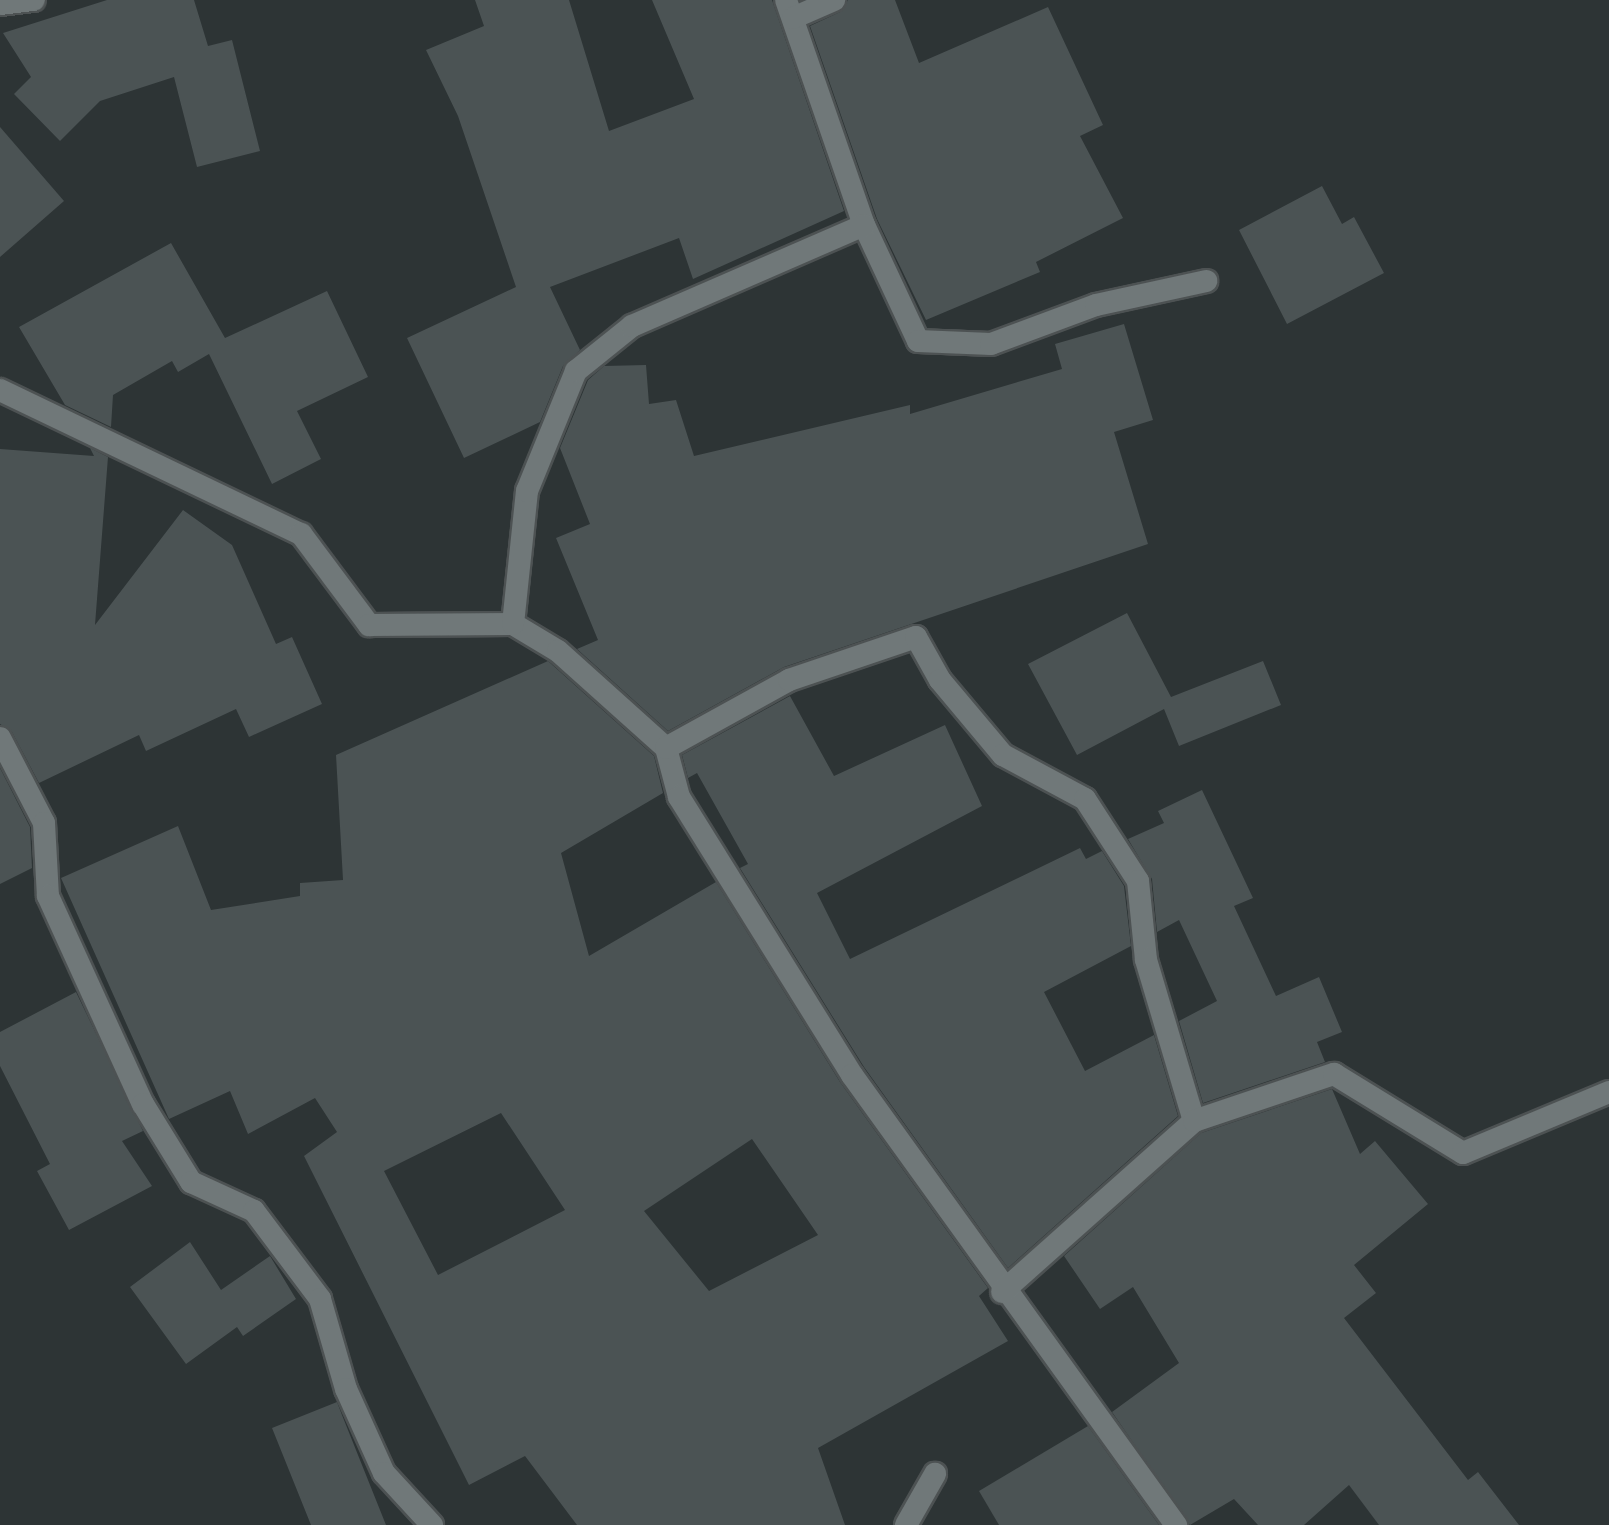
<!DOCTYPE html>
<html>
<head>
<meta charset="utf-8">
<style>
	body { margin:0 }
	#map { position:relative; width:1609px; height:1525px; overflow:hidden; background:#2d3435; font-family:"Varela Round",sans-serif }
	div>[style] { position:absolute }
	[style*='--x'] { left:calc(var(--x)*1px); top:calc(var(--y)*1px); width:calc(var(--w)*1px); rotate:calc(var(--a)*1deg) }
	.building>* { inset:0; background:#4b5354 }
	.roads { filter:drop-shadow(2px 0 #4d5253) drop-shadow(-2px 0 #4d5253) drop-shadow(0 2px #4d5253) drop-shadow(0 -2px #4d5253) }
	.minor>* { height:22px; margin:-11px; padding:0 11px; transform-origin:11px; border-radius:11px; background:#707879 }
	span { translate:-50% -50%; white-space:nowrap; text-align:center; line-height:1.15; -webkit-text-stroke:8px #232a2b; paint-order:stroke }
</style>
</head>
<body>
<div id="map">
	<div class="building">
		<div style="clip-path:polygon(107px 0,194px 0,208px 46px,232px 40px,260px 151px,197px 167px,174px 77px,100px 101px,60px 141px,14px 94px,31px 77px,3px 33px)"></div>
		<div style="clip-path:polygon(475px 0,569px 0,609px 131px,694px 99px,652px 0,772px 0,844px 211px,693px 279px,679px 238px,550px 287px,580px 350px,563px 366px,540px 422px,464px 458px,407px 338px,516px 287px,458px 116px,426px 50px,484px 26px)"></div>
		<div style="clip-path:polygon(848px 0,895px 0,919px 63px,1048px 7px,1103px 125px,1080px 136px,1123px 218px,1036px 262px,1040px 272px,926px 320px,877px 219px,810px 26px,840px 12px)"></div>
		<div style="clip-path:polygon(0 127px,64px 201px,0 257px)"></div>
		<div style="clip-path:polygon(1322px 186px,1342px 224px,1354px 217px,1384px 273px,1287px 324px,1239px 230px)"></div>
		<div style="clip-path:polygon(171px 243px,225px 338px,327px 291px,368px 377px,297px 411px,321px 459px,272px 484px,209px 354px,178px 372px,172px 361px,113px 395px,111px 427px,65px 405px,19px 327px)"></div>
		<div style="clip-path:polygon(1124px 324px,1153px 420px,1114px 432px,1148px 544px,784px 667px,668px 731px,577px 649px,598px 640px,556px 538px,590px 524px,560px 448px,588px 380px,604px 366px,646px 365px,649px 404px,676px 400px,694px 456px,910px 405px,910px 414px,1062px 369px,1055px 344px)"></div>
		<div style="clip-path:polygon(90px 448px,108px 457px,95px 625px,183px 510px,232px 545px,276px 644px,292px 637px,322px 704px,249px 737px,236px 709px,146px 751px,139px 735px,39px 783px,12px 732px,0 724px,0 449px,94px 456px)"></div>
		<div style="clip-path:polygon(1127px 613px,1171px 697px,1263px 661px,1281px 705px,1179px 746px,1164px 709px,1077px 755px,1028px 664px)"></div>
		<div style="clip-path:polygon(evenodd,548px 661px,654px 756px,663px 793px,561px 853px,589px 956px,716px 882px,840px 1082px,988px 1288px,979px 1296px,1008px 1341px,818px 1448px,845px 1525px,577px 1525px,525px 1456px,469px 1485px,304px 1156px,337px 1132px,315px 1098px,248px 1134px,230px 1091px,169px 1119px,61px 878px,178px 826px,211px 910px,300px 896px,300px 883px,343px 880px,336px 755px,548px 661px,501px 1113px,565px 1210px,438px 1275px,384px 1171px,501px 1113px,548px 661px,752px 1139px,818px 1235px,709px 1291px,644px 1211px,752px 1139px)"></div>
		<div style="clip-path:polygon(790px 696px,834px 776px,945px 725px,982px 806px,817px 893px,850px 959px,1080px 848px,1086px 859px,1102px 851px,1124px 886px,1131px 946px,1044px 992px,1085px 1071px,1154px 1035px,1178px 1116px,1008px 1268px,864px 1067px,740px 868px,748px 864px,697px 773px,688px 778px,682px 755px)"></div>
		<div style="clip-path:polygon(0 768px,30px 827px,32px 868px,0 884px)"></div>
		<div style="clip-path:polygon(1202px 790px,1253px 898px,1234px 906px,1276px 996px,1319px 977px,1342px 1032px,1317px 1042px,1325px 1062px,1203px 1103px,1179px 1021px,1217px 1001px,1179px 920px,1157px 932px,1152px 879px,1128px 839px,1164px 823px,1158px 811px)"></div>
		<div style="clip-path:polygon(76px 992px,143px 1131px,122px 1141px,152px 1186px,69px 1230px,37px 1171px,50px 1164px,0 1066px,0 1032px)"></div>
		<div style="clip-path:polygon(1332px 1089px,1360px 1154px,1375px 1141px,1428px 1204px,1354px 1265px,1376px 1293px,1344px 1318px,1468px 1480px,1478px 1472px,1519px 1525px,1379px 1525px,1349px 1485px,1304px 1525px,1258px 1525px,1234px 1499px,1190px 1525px,1112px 1412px,1179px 1363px,1133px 1287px,1100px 1309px,1064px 1256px,1201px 1133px)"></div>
		<div style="clip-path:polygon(190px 1242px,221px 1290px,270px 1256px,296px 1299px,243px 1336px,237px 1327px,186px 1364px,130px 1287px)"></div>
		<div style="clip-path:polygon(337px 1402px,342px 1415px,386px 1525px,311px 1525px,272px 1428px)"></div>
		<div style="clip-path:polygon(1088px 1426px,1159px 1525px,999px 1525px,979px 1491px)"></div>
	</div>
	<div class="roads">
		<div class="minor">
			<div style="--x:786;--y:0;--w:238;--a:70.9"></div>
			<div style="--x:864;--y:225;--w:128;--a:65"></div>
			<div style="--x:918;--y:341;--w:73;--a:2.4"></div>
			<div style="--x:991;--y:344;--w:112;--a:-20.4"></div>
			<div style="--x:1096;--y:305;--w:113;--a:-12.3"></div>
			<div style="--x:0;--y:4;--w:34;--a:-7"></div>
			<div style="--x:793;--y:18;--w:45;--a:-23.7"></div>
			<div style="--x:0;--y:390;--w:334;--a:25.6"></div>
			<div style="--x:301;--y:534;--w:114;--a:53.2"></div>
			<div style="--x:369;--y:625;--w:144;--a:-0.4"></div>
			<div style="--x:513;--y:624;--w:52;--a:31"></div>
			<div style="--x:558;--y:651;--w:145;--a:41.9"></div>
			<div style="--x:666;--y:748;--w:51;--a:75.1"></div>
			<div style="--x:679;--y:797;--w:327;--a:58.1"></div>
			<div style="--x:852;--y:1075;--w:555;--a:54.25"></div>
			<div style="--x:513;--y:624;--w:134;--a:-84"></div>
			<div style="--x:527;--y:491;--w:130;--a:-67.8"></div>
			<div style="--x:576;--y:371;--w:72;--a:-38.8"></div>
			<div style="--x:632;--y:326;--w:253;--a:-23.5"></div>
			<div style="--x:0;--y:738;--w:96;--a:62.6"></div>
			<div style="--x:44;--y:823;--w:73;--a:86.9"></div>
			<div style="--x:48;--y:896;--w:229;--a:65.5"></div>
			<div style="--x:143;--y:1104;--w:92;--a:58.4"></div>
			<div style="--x:191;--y:1182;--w:69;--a:24.7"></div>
			<div style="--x:254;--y:1211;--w:110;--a:53.1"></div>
			<div style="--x:320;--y:1299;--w:94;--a:73.9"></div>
			<div style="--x:346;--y:1389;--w:92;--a:65.7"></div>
			<div style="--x:384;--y:1473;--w:71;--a:47.3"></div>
			<div style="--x:666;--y:748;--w:141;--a:-28.9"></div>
			<div style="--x:789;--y:680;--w:134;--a:-18.7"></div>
			<div style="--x:916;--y:637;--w:49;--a:60.8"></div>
			<div style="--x:940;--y:680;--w:98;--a:50"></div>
			<div style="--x:1003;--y:755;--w:93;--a:28.2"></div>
			<div style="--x:1085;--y:799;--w:98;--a:57.1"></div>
			<div style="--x:1138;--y:881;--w:79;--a:84.2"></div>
			<div style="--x:1146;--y:960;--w:168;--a:73.4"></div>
			<div style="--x:1194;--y:1121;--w:257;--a:138.3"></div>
			<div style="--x:1194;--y:1121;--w:148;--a:-18.6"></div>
			<div style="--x:1334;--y:1074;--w:151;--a:31.5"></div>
			<div style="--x:1463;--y:1153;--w:158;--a:-22.7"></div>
			<div style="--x:906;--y:1525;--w:59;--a:-60.4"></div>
		</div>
	</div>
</div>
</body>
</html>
